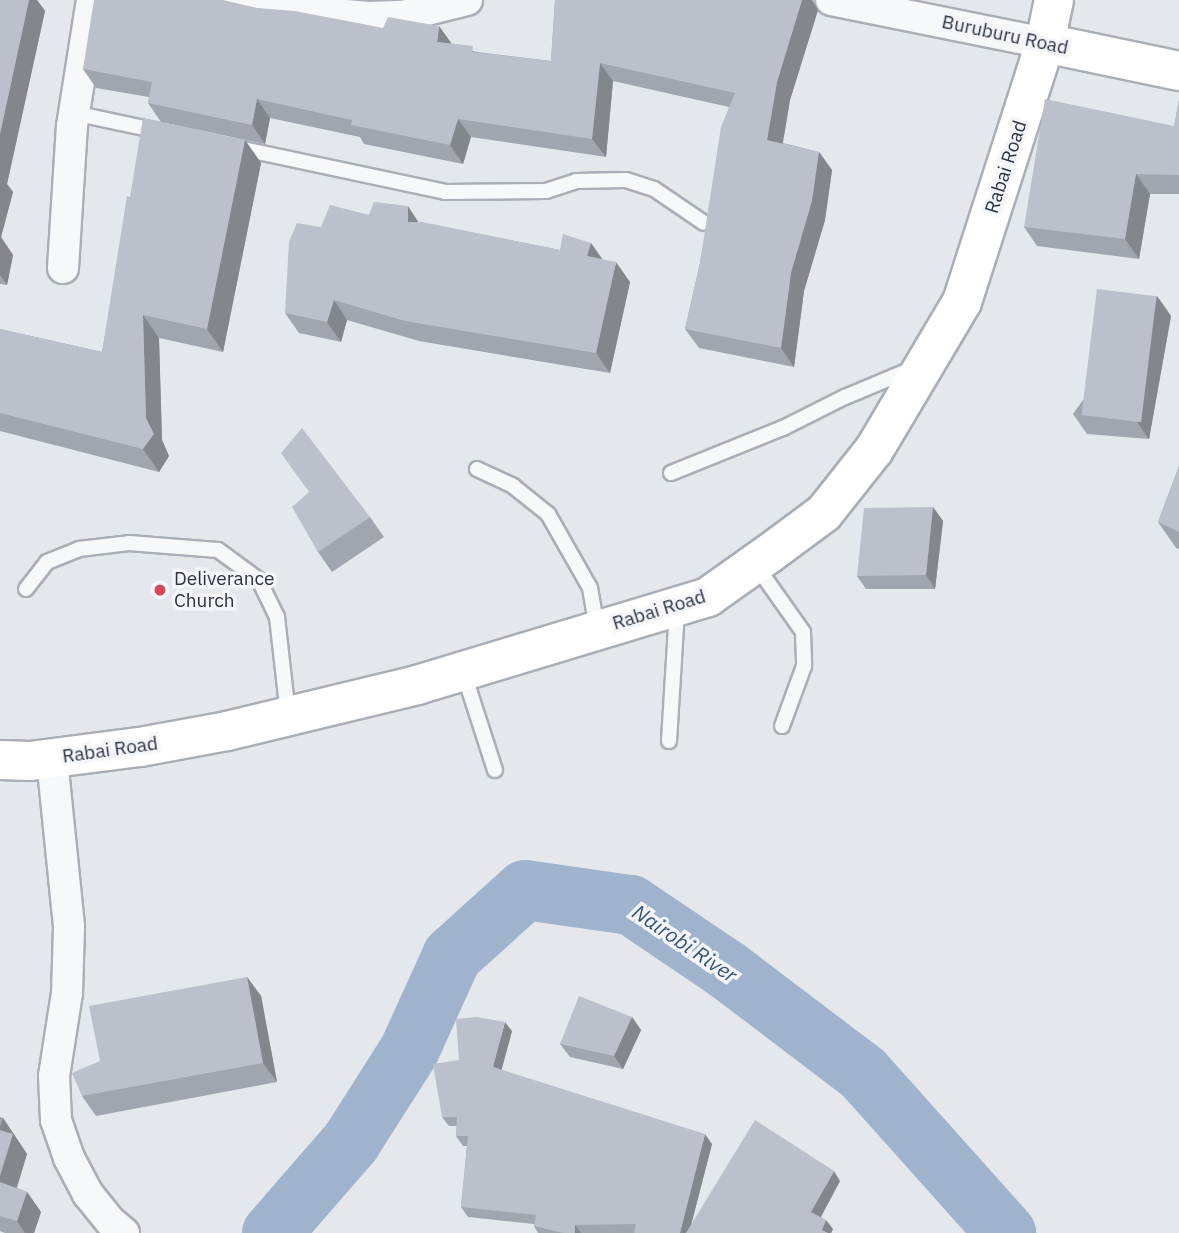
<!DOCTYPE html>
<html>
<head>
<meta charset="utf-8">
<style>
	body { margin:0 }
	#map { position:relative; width:1179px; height:1233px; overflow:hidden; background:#e4e7ec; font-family:"IBM Plex Sans",sans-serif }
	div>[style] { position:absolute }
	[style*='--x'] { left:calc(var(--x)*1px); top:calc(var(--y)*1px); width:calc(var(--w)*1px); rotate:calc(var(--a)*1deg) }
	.river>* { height:60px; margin:-30px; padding:0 30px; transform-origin:30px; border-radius:30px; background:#9fb4cc }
	.roads { filter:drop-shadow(2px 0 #a9aeb7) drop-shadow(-2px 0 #a9aeb7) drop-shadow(0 2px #a9aeb7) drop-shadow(0 -2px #a9aeb7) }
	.lane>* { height:14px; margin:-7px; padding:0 7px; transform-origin:7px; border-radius:7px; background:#f7f8fa }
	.street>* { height:30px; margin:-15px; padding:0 15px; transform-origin:15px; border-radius:15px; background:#f7f8fa }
	.secondary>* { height:38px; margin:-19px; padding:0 19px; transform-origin:19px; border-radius:19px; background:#fff }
	.wall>* { inset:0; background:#a1a5ae }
	.shaded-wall>* { inset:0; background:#83868d }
	.building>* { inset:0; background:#bbc0ca; transform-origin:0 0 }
	.dots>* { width:19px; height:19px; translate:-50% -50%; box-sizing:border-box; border:4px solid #f4f6f9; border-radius:50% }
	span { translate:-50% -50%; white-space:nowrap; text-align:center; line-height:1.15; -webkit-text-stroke:7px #f4f6f9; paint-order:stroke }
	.street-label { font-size:19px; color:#2b3445 }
	.poi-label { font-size:19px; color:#2b3445 }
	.left { translate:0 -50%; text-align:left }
	.water-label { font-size:21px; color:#34527a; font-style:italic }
</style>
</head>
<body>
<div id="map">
	<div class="river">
		<div style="--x:272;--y:1233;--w:121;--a:-49"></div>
		<div style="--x:351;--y:1142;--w:108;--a:-57.5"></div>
		<div style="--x:409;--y:1051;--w:104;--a:-65.6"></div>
		<div style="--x:452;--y:956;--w:98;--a:-42.1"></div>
		<div style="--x:525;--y:890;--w:107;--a:8.1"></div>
		<div style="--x:631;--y:905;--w:115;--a:34"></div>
		<div style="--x:726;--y:969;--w:172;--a:37.2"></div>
		<div style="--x:863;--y:1073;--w:215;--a:48.2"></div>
	</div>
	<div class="roads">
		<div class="lane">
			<div style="--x:74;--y:113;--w:87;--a:12"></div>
			<div style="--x:234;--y:147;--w:216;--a:12"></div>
			<div style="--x:445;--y:192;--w:101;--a:-0.6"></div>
			<div style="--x:546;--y:191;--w:32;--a:-18"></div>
			<div style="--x:576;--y:181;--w:50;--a:-1.1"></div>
			<div style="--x:626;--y:180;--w:29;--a:18"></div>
			<div style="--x:654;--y:189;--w:60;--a:34.2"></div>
			<div style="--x:477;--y:469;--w:40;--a:25"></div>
			<div style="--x:513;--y:486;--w:45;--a:38.7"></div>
			<div style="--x:548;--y:514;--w:85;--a:60.4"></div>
			<div style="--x:590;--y:588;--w:41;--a:80.1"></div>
			<div style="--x:671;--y:473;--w:121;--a:-21.9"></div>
			<div style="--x:783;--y:428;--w:69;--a:-26.6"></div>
			<div style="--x:845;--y:397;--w:75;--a:-22.8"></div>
			<div style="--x:755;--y:564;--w:83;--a:54.8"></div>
			<div style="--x:803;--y:632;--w:34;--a:88"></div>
			<div style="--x:804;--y:666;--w:64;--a:110.1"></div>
			<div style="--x:26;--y:589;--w:34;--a:-52"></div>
			<div style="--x:47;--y:562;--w:35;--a:-22"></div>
			<div style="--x:79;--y:549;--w:50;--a:-6.8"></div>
			<div style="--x:129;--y:543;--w:89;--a:4.5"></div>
			<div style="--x:218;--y:550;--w:51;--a:36.2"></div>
			<div style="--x:259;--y:580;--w:41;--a:64.1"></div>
			<div style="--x:277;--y:617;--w:99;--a:83.6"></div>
			<div style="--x:463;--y:671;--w:104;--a:72.1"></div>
			<div style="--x:669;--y:741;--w:132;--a:-86.5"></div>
		</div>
		<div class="street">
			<div style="--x:233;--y:0;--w:42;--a:12.4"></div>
			<div style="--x:274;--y:9;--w:95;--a:4.8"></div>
			<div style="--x:369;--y:17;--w:34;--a:-2"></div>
			<div style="--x:403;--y:16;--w:66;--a:-14"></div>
			<div style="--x:831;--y:0;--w:218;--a:11.4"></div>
			<div style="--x:63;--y:268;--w:142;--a:-86.4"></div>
			<div style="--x:72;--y:126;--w:128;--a:-81"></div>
			<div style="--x:52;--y:759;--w:169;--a:84.2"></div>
			<div style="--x:69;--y:927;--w:66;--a:91.7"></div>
			<div style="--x:67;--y:993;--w:84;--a:98.9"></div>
			<div style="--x:54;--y:1076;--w:44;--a:87.4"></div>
			<div style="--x:56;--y:1120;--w:40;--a:71.1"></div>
			<div style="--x:69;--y:1158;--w:41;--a:62.2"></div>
			<div style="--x:88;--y:1194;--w:36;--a:51"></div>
			<div style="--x:111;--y:1222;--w:17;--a:40"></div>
		</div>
		<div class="secondary">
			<div style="--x:1045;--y:43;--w:137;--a:11.8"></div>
			<div style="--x:0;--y:760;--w:30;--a:2"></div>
			<div style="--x:30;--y:761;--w:111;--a:-7.3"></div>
			<div style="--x:140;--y:747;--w:88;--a:-10.4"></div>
			<div style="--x:227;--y:731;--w:195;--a:-13.6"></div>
			<div style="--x:417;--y:685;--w:304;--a:-16.8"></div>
			<div style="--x:708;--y:597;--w:76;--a:-35.4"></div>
			<div style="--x:770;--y:553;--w:67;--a:-36.5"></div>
			<div style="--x:824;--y:513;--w:80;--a:-51.6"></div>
			<div style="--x:874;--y:450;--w:172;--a:-59.3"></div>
			<div style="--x:962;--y:302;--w:272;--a:-72.2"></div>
			<div style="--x:1045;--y:43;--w:44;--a:-78.2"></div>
		</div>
	</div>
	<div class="wall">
		<div style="clip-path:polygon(0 0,37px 0,45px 11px,7px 184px,13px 192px,1px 237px,13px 255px,7px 285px,0 284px)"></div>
		<div style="clip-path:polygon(555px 0,812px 0,814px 3px,818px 10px,790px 100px,783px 143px,819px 152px,832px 170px,825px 220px,804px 291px,794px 367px,699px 348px,685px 329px,700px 263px,729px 107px,613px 81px,606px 157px,471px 137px,463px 164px,364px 144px,360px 137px,270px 118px,265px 144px,161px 122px,148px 103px,149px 97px,96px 88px,83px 69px,257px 8px,451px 44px,477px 52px,551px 61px)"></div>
		<div style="clip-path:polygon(1179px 100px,1179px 194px,1150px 194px,1139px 259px,1037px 246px,1024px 227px,1174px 126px)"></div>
		<div style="clip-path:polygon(245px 140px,261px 163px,223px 352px,159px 338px,162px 440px,169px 456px,159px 472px,0 431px,0 329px,102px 352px,130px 197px)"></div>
		<div style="clip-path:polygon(419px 222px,560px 250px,591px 243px,602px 259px,630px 282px,610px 373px,419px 341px,347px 320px,341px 342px,299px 333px,285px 313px,321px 227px)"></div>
		<div style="clip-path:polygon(1157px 296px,1171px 316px,1149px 439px,1087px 434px,1073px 414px)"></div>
		<div style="clip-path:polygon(1179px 466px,1179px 549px,1176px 548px,1158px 522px)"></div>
		<div style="clip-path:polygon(309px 492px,370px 517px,384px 537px,332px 572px,318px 552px)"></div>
		<div style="clip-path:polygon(933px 507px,943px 521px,935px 589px,866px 589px,857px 576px)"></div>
		<div style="clip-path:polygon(247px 977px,261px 996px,277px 1082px,96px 1116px,82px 1096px)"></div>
		<div style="clip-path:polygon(632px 1017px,641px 1030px,623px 1069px,570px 1057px,560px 1044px)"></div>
		<div style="clip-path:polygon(512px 1031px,501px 1070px,712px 1144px,691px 1225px,840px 1181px,821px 1217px,833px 1229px,831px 1233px,538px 1233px,534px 1226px,534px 1224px,468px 1217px,461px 1207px,467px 1146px,463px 1146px,456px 1136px,457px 1126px,449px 1126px,442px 1117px,459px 1060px)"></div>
		<div style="clip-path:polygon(0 1117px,3px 1118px,27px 1154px,17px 1188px,27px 1192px,41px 1212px,34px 1233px,5px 1233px,0 1231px)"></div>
	</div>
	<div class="shaded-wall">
		<div style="clip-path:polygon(29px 0,37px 0,45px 11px,7px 184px,13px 192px,1px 237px,13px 255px,7px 285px,0 275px,0 134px)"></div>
		<div style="clip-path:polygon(802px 0,812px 0,818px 10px,790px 100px,780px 158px,767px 140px,777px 82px)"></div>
		<div style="clip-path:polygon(439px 26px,452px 44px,437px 42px)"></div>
		<div style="clip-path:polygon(600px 63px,613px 81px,606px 157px,592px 139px)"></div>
		<div style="clip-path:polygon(257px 99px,270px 118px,265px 144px,252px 125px)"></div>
		<div style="clip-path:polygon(458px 119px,471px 137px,463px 164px,450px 145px)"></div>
		<div style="clip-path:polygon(245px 140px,261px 163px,223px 352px,207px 329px)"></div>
		<div style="clip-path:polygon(819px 152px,832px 170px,825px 220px,804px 291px,794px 367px,781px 348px,791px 273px)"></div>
		<div style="clip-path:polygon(1136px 174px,1150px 194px,1139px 259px,1125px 239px)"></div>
		<div style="clip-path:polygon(408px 206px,421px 226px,408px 222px)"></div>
		<div style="clip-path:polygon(591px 243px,605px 263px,587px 256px)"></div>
		<div style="clip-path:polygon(616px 262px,630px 282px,610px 373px,596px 353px)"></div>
		<div style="clip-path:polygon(1157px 296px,1171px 316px,1149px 439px,1135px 419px)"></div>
		<div style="clip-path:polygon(334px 300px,347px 320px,341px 342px,327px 322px)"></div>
		<div style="clip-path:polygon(143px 315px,159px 338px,162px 440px,169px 456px,159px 472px,143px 449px,146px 418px)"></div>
		<div style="clip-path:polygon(933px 507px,943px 521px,935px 589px,926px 575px)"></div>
		<div style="clip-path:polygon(247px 977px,261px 996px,277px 1082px,263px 1063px)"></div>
		<div style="clip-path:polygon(632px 1017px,641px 1030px,623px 1069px,614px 1056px)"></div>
		<div style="clip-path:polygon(505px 1022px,512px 1031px,500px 1076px,493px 1067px)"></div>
		<div style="clip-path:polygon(3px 1118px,27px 1154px,12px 1202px,0 1184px,0 1127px)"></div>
		<div style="clip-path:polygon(705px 1134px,712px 1144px,689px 1233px,680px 1233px)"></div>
		<div style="clip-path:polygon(834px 1171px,840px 1181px,818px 1222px,811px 1212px)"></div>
		<div style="clip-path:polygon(27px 1192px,41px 1212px,34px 1233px,25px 1233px,17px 1221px)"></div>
		<div style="clip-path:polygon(826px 1220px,833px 1229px,831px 1233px,824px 1233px,822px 1230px)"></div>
		<div style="clip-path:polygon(575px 1225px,581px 1233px,575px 1233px)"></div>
	</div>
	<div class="building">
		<div style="clip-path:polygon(0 0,29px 0,0 134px)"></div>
		<div style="clip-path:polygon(94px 0,223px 0,257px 8px,295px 11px,383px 28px,388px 17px,439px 26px,437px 42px,473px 46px,472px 52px,551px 61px,555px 0,802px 0,777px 82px,767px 140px,819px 152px,812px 201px,791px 273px,781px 348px,685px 329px,700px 263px,721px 127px,735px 93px,600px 63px,592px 139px,458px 119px,450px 145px,351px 125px,352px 120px,257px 99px,252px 125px,148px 103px,152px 82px,83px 69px)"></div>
		<div style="clip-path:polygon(1045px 99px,1174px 126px,1179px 100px,1179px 175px,1136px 174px,1125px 239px,1024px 227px)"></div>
		<div style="clip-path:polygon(143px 118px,245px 140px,207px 329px,143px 315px,146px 418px,154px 434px,143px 449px,0 413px,0 329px,102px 352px,127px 196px,130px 197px)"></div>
		<div style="clip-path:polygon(374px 202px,408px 206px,408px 222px,422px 222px,560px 250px,563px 234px,591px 243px,587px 256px,616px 262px,596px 353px,405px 321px,334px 300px,327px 322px,285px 313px,289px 242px,297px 223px,321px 227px,330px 205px,369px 215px)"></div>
		<div style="left:1097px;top:289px;width:60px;height:127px;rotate:7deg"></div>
		<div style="clip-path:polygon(302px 428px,370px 517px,318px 552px,292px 507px,309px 492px,281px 453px)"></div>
		<div style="clip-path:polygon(1179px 466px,1179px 532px,1158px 522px)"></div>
		<div style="clip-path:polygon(933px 507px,926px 575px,857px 576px,864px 508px)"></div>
		<div style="clip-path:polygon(247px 977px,263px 1063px,82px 1096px,72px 1073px,100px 1061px,89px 1006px)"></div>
		<div style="clip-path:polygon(579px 996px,632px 1017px,614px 1056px,560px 1044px)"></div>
		<div style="clip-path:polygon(477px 1017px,505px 1022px,493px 1067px,705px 1134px,680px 1233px,634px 1233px,636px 1224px,575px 1225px,575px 1233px,563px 1233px,534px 1226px,536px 1215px,461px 1207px,468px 1136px,456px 1136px,457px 1117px,442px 1117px,433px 1064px,459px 1060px,456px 1019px)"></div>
		<div style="clip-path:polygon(755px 1120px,834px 1171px,811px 1212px,826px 1220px,822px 1230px,828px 1233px,686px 1233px)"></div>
		<div style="clip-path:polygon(0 1130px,13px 1134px,0 1176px)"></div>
		<div style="clip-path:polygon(0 1182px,27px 1192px,17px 1221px,0 1216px)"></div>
	</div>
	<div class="dots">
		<div style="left:160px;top:590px;background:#d1495b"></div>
	</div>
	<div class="street-label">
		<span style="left:1005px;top:35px;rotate:12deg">Buruburu Road</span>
		<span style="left:1006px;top:167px;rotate:-72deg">Rabai Road</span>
		<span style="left:659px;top:610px;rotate:-17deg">Rabai Road</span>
		<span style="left:110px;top:750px;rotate:-8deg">Rabai Road</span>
	</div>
	<div class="poi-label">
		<span class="left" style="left:174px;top:590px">Deliverance<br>Church</span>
	</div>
	<div class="water-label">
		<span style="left:685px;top:943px;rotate:34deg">Nairobi River</span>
	</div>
</div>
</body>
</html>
